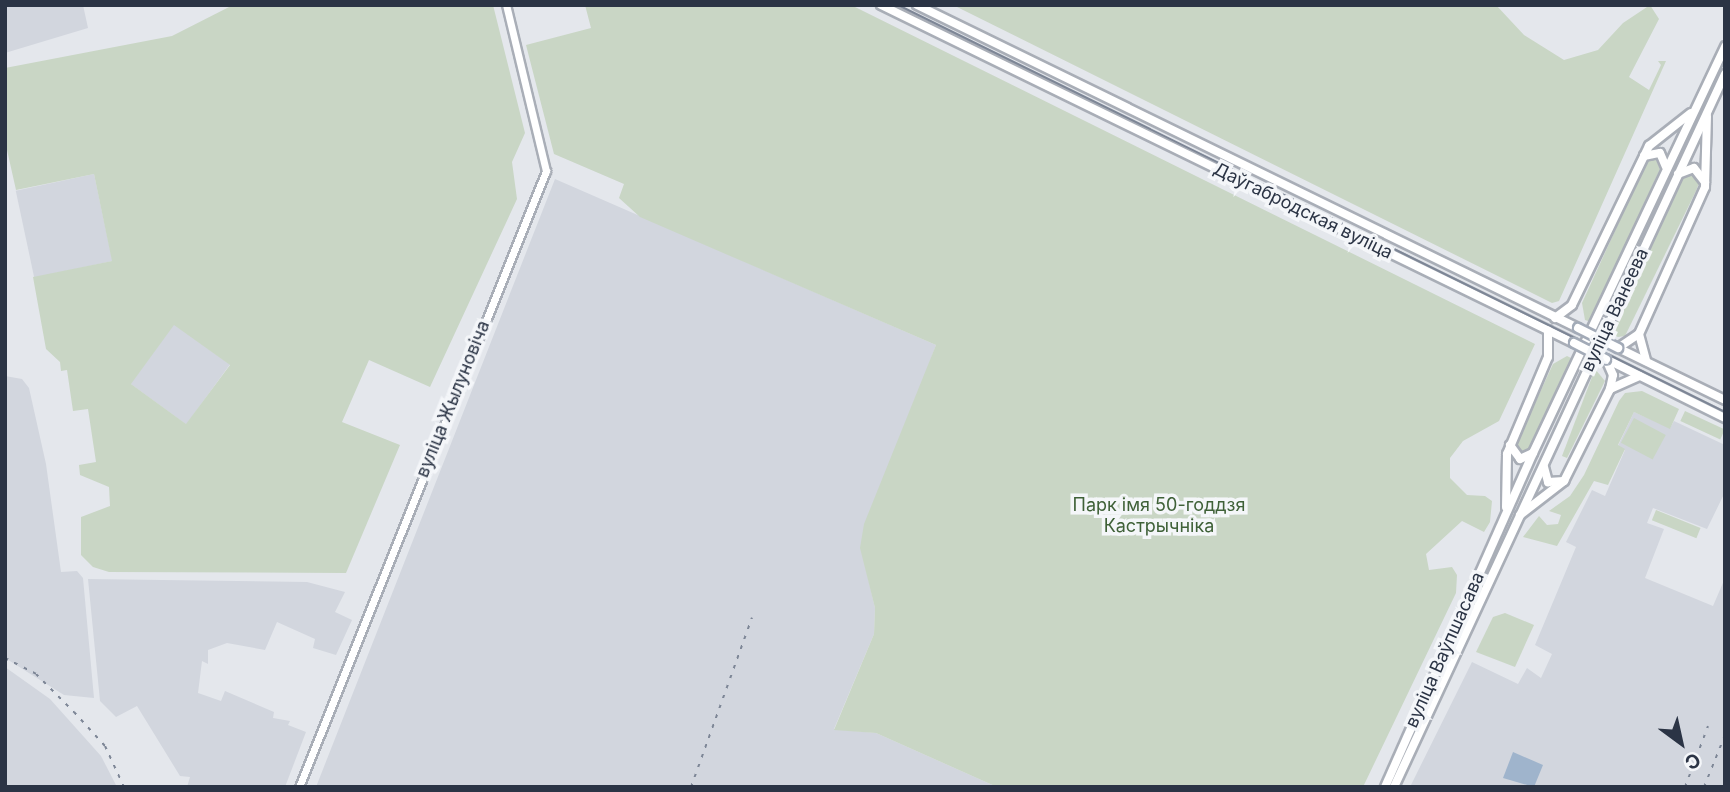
<!DOCTYPE html>
<html>
<head>
<meta charset="utf-8">
<style>
	body { margin:0 }
	#map { position:relative; width:1730px; height:792px; overflow:hidden; background:#e4e7ec; font-family:Inter,sans-serif }
	div>[style] { position:absolute }
	[style*='--x'] { left:calc(var(--x)*1px); top:calc(var(--y)*1px); width:calc(var(--w)*1px); rotate:calc(var(--a)*1deg) }
	.built>* { inset:0; background:#d2d6de; transform-origin:0 0 }
	.green>* { inset:0; background:#c9d6c5; transform-origin:0 0 }
	.water>* { inset:0; background:#9fb4cc }
	.roads { filter:drop-shadow(2px 0 #a9aeb7) drop-shadow(-2px 0 #a9aeb7) drop-shadow(0 2px #a9aeb7) drop-shadow(0 -2px #a9aeb7) }
	.secondary>* { height:7px; margin:-3.5px; padding:0 3.5px; transform-origin:3.5px; border-radius:3.5px; background:#fff }
	.primary>* { height:8px; margin:-4px; padding:0 4px; transform-origin:4px; border-radius:4px; background:#fff }
	.tram>* { height:2px; margin:-1px; padding:0 1px; transform-origin:1px; border-radius:1px; background:#7d8696 }
	.rail>* { height:2px; margin-top:-1px; transform-origin:0; background:repeating-linear-gradient(90deg,#7d8696 0 3.5px,transparent 0 10.5px) }
	.bridges { filter:drop-shadow(2px 0 #a3abb8) drop-shadow(-2px 0 #a3abb8) drop-shadow(0 2px #a3abb8) drop-shadow(0 -2px #a3abb8) }
	.primary-bridge>* { height:8px; margin:-4px; padding:0 4px; transform-origin:4px; border-radius:4px; background:#fff }
	span { translate:-50% -50%; white-space:nowrap; text-align:center; line-height:1.15; -webkit-text-stroke:7px #f4f6f9; paint-order:stroke }
	.street-label { font-size:18px; color:#2b3445 }
	.park-label { font-size:18px; color:#3f6138 }
	.frame { position:absolute; inset:0; border:7px solid #2b3445; pointer-events:none }
	.north { position:absolute; left:1646px; top:708px; width:70px; height:70px; -webkit-text-stroke:5px #f4f6f9; paint-order:stroke; rotate:147deg; font-size:19px; font-weight:700; line-height:28px; text-align:center; color:#2b3445 }
	.north::after { content:''; display:block; margin:auto; width:24px; height:32px; background:#2b3445; clip-path:polygon(50% 0,100% 100%,50% 72%,0 100%) }
</style>
</head>
<body>
<div id="map">
	<div class="built">
		<div style="clip-path:polygon(5px 5px,83px 5px,88px 28px,5px 53px)"></div>
		<div style="left:94px;top:174px;width:89px;height:80px;rotate:78deg"></div>
		<div style="clip-path:polygon(555px 179px,936px 345px,861px 548px,875px 608px,874px 634px,834px 729px,876px 733px,997px 787px,316px 787px)"></div>
		<div style="left:174px;top:324px;width:69px;height:74px;rotate:36deg"></div>
		<div style="clip-path:polygon(5px 376px,22px 379px,29px 388px,46px 464px,61px 572px,77px 571px,83px 578px,94px 698px,64px 695px,5px 658px)"></div>
		<div style="clip-path:polygon(1634px 412px,1670px 428px,1674px 421px,1725px 445px,1725px 492px,1707px 529px,1653px 508px,1647px 523px,1664px 529px,1645px 578px,1713px 606px,1725px 578px,1725px 787px,1410px 787px,1472px 662px,1518px 684px,1527px 668px,1541px 678px,1552px 654px,1535px 645px,1576px 547px,1566px 542px,1592px 490px,1605px 496px,1625px 450px,1618px 446px)"></div>
		<div style="clip-path:polygon(88px 579px,307px 582px,345px 592px,335px 612px,352px 620px,336px 655px,313px 648px,315px 639px,277px 622px,265px 650px,227px 643px,208px 650px,208px 664px,202px 661px,198px 693px,221px 701px,225px 691px,274px 712px,273px 718px,290px 721px,288px 725px,306px 732px,285px 787px,187px 787px,190px 777px,180px 776px,137px 706px,116px 717px,100px 701px)"></div>
		<div style="clip-path:polygon(5px 667px,50px 699px,101px 756px,117px 787px,5px 787px)"></div>
	</div>
	<div class="green">
		<div style="clip-path:polygon(evenodd,233px 5px,493px 5px,525px 133px,512px 162px,517px 199px,430px 387px,369px 360px,342px 422px,400px 445px,346px 573px,109px 572px,93px 567px,81px 555px,81px 517px,110px 506px,109px 487px,80px 475px,79px 465px,96px 462px,88px 409px,73px 411px,67px 370px,61px 371px,60px 362px,46px 349px,33px 277px,112px 261px,94px 174px,16px 190px,5px 141px,5px 68px,172px 36px,233px 5px,174px 325px,230px 365px,186px 424px,131px 384px,174px 325px)"></div>
		<div style="clip-path:polygon(585px 5px,851px 5px,1535px 344px,1499px 421px,1463px 441px,1450px 458px,1450px 478px,1467px 495px,1485px 496px,1492px 501px,1490px 522px,1484px 532px,1462px 521px,1426px 554px,1429px 570px,1452px 567px,1457px 575px,1456px 593px,1363px 787px,997px 787px,876px 733px,834px 730px,874px 634px,875px 608px,860px 548px,864px 524px,936px 345px,640px 217px,619px 198px,624px 184px,554px 154px,526px 45px,591px 28px)"></div>
		<div style="clip-path:polygon(953px 5px,1496px 5px,1524px 35px,1564px 60px,1598px 50px,1623px 23px,1650px 5px,1659px 19px,1629px 77px,1649px 90px,1661px 65px,1658px 61px,1666px 61px,1559px 301px,1552px 303px)"></div>
		<div style="clip-path:polygon(1655px 157px,1660px 169px,1591px 322px,1585px 320px,1582px 303px,1646px 163px)"></div>
		<div style="clip-path:polygon(1692px 172px,1699px 183px,1696px 191px,1625px 336px,1618px 337px,1610px 333px,1683px 177px)"></div>
		<div style="clip-path:polygon(1567px 356px,1573px 359px,1529px 453px,1517px 453px,1515px 447px,1553px 364px)"></div>
		<div style="clip-path:polygon(1595px 369px,1605px 381px,1567px 458px,1562px 456px)"></div>
		<div style="clip-path:polygon(1642px 391px,1679px 409px,1670px 429px,1634px 412px,1618px 445px,1625px 449px,1608px 485px,1594px 481px,1557px 546px,1523px 537px,1539px 516px,1547px 525px,1558px 524px,1561px 515px,1549px 511px,1570px 496px,1584px 475px,1619px 401px,1625px 393px)"></div>
		<div style="left:1685px;top:411px;width:44px;height:11px;rotate:25deg"></div>
		<div style="left:1634px;top:418px;width:36px;height:28px;rotate:28deg"></div>
		<div style="left:1656px;top:510px;width:48px;height:11px;rotate:22deg"></div>
		<div style="clip-path:polygon(1505px 613px,1534px 625px,1515px 667px,1476px 652px,1493px 617px)"></div>
	</div>
	<div class="water">
		<div style="clip-path:polygon(1513px 752px,1543px 765px,1534px 787px,1503px 778px)"></div>
	</div>
	<div class="roads">
		<div class="secondary">
			<div style="--x:299;--y:787;--w:664;--a:-68.15"></div>
			<div style="--x:546;--y:171;--w:171;--a:-103.5"></div>
		</div>
		<div class="primary">
			<div style="--x:881;--y:5;--w:771;--a:26"></div>
			<div style="--x:917;--y:5;--w:736;--a:26.04"></div>
			<div style="--x:1644;--y:156;--w:16;--a:-11"></div>
			<div style="--x:1660;--y:153;--w:15;--a:67"></div>
			<div style="--x:1678;--y:174;--w:17;--a:-21"></div>
			<div style="--x:1694;--y:168;--w:18;--a:52"></div>
			<div style="--x:1555;--y:318;--w:21;--a:-37"></div>
			<div style="--x:1572;--y:305;--w:177;--a:-64.2"></div>
			<div style="--x:1649;--y:146;--w:53;--a:-38.2"></div>
			<div style="--x:1639;--y:334;--w:28;--a:75"></div>
			<div style="--x:1618;--y:348;--w:25;--a:-34"></div>
			<div style="--x:1639;--y:334;--w:161;--a:-65.8"></div>
			<div style="--x:1705;--y:187;--w:71;--a:-88.4"></div>
			<div style="--x:1618;--y:348;--w:119;--a:25.9"></div>
			<div style="--x:1608;--y:360;--w:131;--a:26.4"></div>
			<div style="--x:1610;--y:389;--w:32;--a:-24"></div>
			<div style="--x:1510;--y:445;--w:17;--a:54"></div>
			<div style="--x:1520;--y:459;--w:14;--a:-25"></div>
			<div style="--x:1544;--y:467;--w:16;--a:75"></div>
			<div style="--x:1548;--y:482;--w:16;--a:-4"></div>
			<div style="--x:1506;--y:507;--w:53;--a:-88.9"></div>
			<div style="--x:1507;--y:454;--w:105;--a:-67.1"></div>
			<div style="--x:1548;--y:357;--w:27;--a:-90"></div>
			<div style="--x:1520;--y:515;--w:56;--a:-37.7"></div>
			<div style="--x:1564;--y:481;--w:103;--a:-63.4"></div>
			<div style="--x:1610;--y:389;--w:14;--a:-78"></div>
			<div style="--x:1613;--y:375;--w:17;--a:-114"></div>
			<div style="--x:1385;--y:787;--w:365;--a:-66.1"></div>
			<div style="--x:1533;--y:453;--w:450;--a:-64.7"></div>
			<div style="--x:1394;--y:787;--w:786;--a:-65.1"></div>
		</div>
	</div>
	<div class="tram">
		<div style="--x:898;--y:5;--w:922;--a:26.2"></div>
	</div>
	<div class="rail">
		<div style="--x:5;--y:658;--w:35;--a:27"></div>
		<div style="--x:36;--y:674;--w:54;--a:45"></div>
		<div style="--x:74;--y:712;--w:46;--a:47.6"></div>
		<div style="--x:105;--y:746;--w:45;--a:65.1"></div>
		<div style="--x:691;--y:787;--w:180;--a:-70.2"></div>
		<div style="--x:1685;--y:787;--w:65;--a:-69.3"></div>
		<div style="--x:1704;--y:787;--w:56;--a:-68"></div>
	</div>
	<div class="bridges">
		<div class="primary-bridge">
			<div style="--x:1578;--y:328;--w:45;--a:26.6"></div>
			<div style="--x:1574;--y:343;--w:36;--a:27"></div>
		</div>
	</div>
	<div class="street-label">
		<span style="left:1303px;top:211px;rotate:26deg">Даўгабродская вуліца</span>
		<span style="left:1615px;top:310px;rotate:-65deg">вуліца Ванеева</span>
		<span style="left:453px;top:399px;rotate:-68deg">вуліца Жылуновіча</span>
		<span style="left:1445px;top:650px;rotate:-66deg">вуліца Ваўпшасава</span>
	</div>
	<div class="park-label">
		<span style="left:1159px;top:516px">Парк імя 50-годдзя<br>Кастрычніка</span>
	</div>
	<div class="frame"></div>
	<div class="north">С</div>
</div>
</body>
</html>
